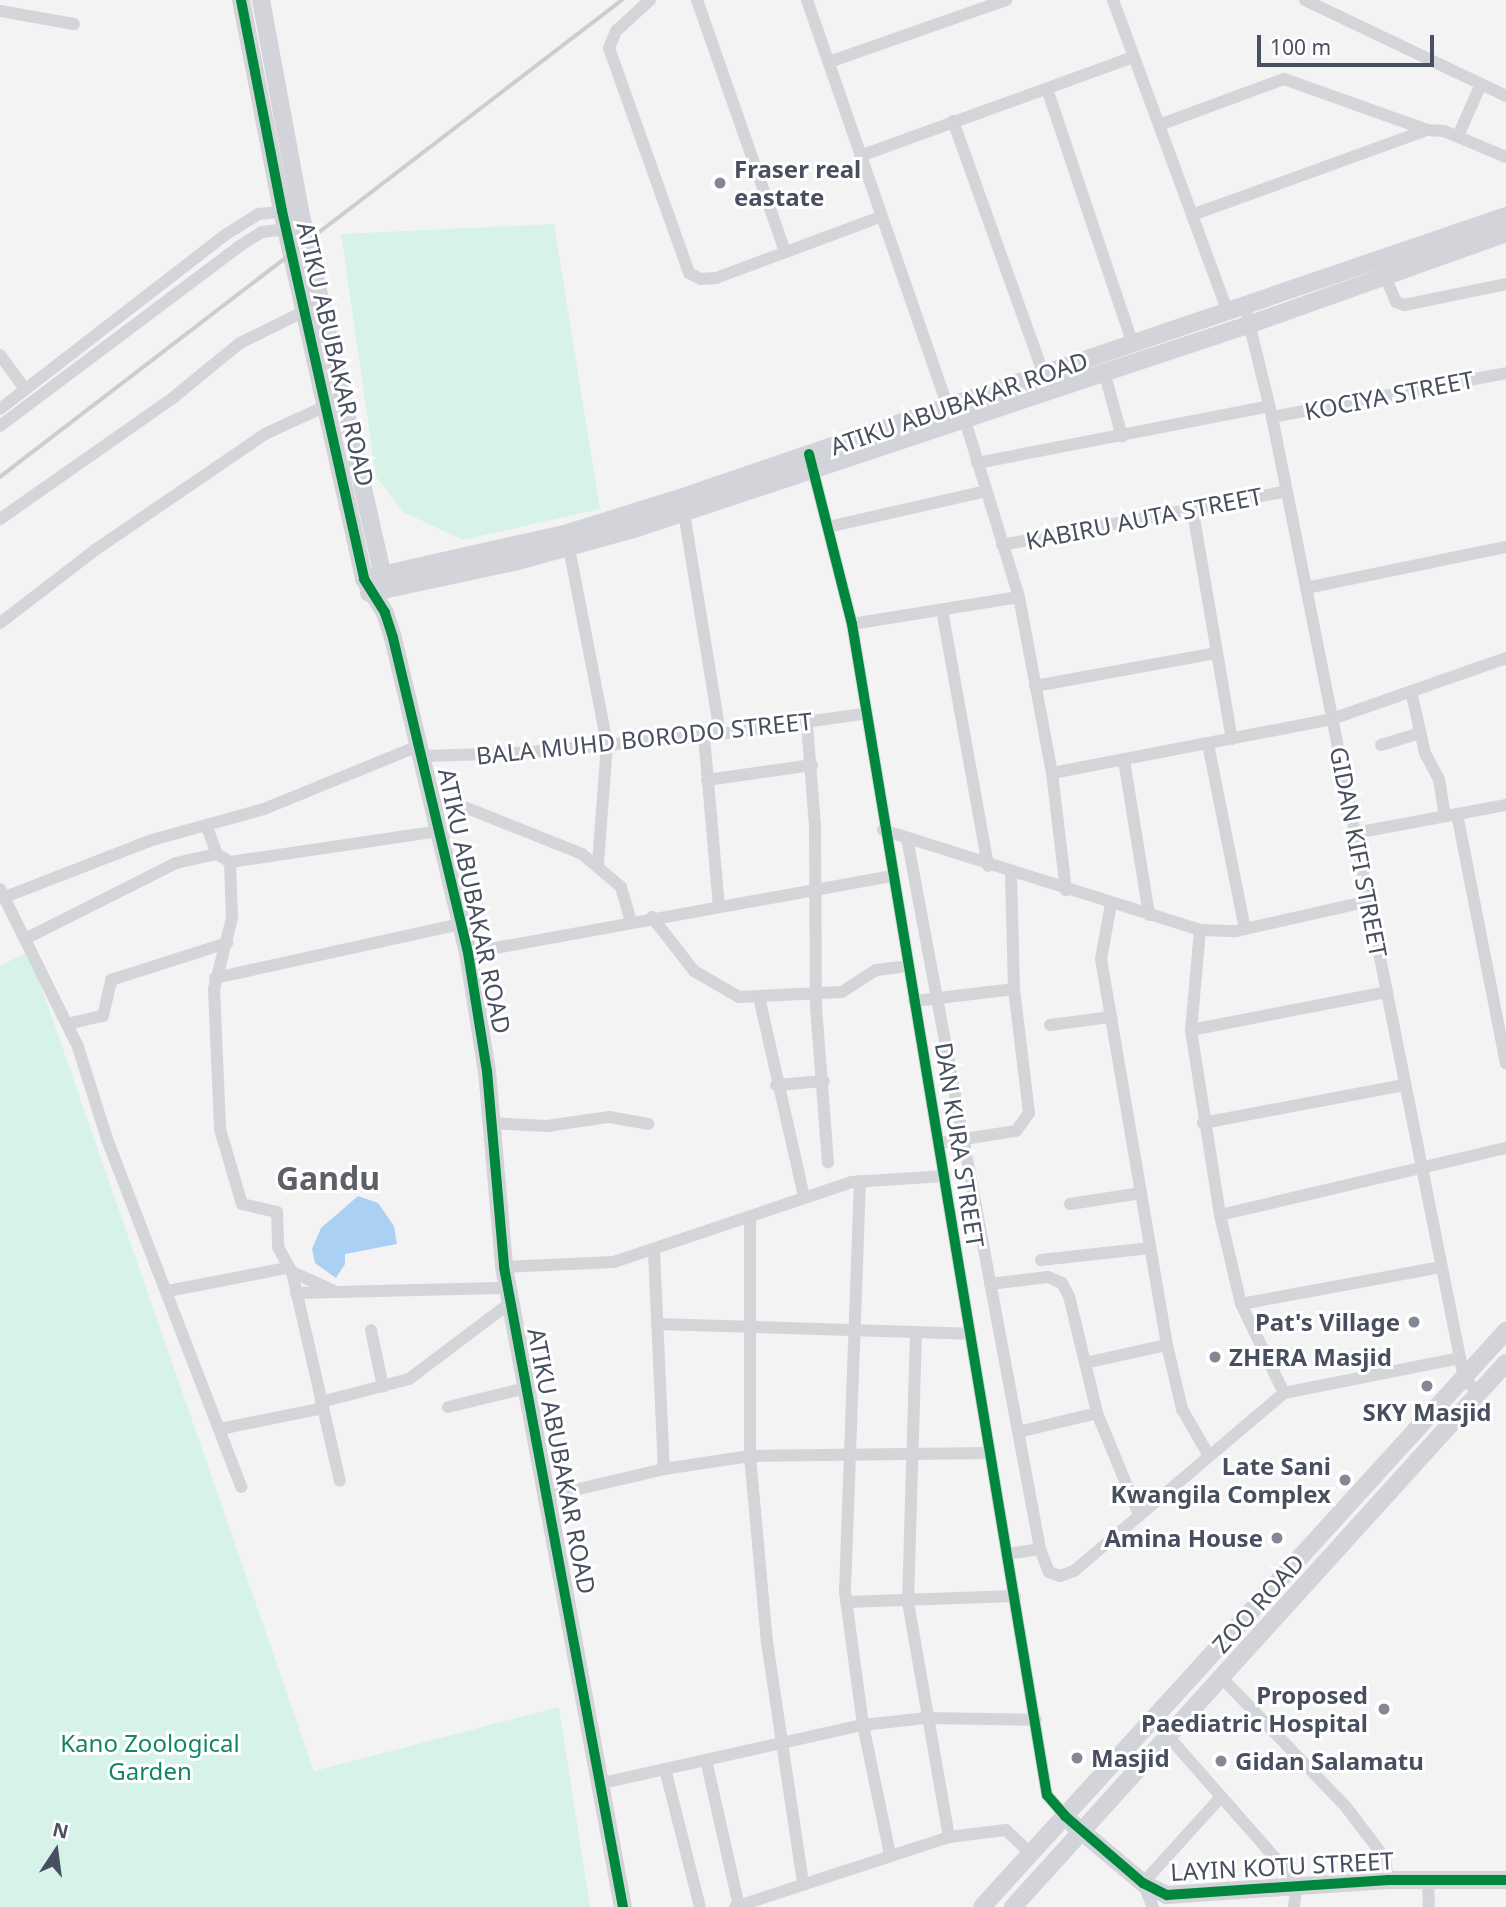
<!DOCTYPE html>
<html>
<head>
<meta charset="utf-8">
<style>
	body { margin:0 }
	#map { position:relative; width:1506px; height:1907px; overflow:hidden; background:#f4f3f3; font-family:"Noto Sans",sans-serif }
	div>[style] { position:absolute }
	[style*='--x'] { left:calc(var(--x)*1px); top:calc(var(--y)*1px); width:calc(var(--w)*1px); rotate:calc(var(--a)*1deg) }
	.green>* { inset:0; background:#d7f3e9 }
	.water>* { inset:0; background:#aad1f3 }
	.street>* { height:12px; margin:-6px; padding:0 6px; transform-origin:6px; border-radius:6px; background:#d4d5d9 }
	.secondary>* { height:18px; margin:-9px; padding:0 9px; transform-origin:9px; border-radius:9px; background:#d3d4d9 }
	.rail>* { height:3.5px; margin:-1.75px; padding:0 1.75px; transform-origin:1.75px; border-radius:1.75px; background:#cccdcf }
	.cycleway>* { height:10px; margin:-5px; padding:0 5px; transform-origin:5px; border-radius:5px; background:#00873e }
	.dots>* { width:19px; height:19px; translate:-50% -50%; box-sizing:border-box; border:4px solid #fff; border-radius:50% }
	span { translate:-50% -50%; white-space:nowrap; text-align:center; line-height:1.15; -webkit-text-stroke:6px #fff; paint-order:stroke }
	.poi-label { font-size:24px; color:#484f61; font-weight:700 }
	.left { translate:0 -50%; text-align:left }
	.right { translate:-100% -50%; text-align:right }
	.street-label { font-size:24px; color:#484f61 }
	.park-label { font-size:24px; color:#118567 }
	.district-label { font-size:32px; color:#5e6068; font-weight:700 }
	.north { position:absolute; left:21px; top:1816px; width:70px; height:70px; -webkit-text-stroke:5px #fff; paint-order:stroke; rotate:13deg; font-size:19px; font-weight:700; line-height:28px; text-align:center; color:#484f61 }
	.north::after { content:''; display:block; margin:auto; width:24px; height:32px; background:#484f61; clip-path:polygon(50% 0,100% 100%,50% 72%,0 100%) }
	.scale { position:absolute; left:1257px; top:35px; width:177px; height:32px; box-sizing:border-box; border:4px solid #484f61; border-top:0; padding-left:9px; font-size:21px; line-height:24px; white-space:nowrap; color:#484f61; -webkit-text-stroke:5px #fff; paint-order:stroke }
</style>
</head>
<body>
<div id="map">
	<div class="green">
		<div style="clip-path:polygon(554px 224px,600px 509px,463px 540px,403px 512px,376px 477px,341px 234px)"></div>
		<div style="clip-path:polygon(29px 951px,314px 1771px,559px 1707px,590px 1907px,0 1907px,0 966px)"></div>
	</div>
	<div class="water">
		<div style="clip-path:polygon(358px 1196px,378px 1203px,394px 1226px,397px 1244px,345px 1254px,345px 1264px,336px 1278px,315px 1263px,312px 1249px,321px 1228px)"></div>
	</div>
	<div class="street">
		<div style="--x:650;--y:0;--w:46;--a:137.6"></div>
		<div style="--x:616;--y:31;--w:18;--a:112"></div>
		<div style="--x:609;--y:48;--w:239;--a:70.4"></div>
		<div style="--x:689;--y:273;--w:13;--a:27"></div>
		<div style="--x:701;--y:279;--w:15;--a:-4"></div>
		<div style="--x:716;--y:278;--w:175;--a:-20.4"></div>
		<div style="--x:697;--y:0;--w:264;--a:70.7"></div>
		<div style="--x:807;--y:0;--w:437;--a:70.9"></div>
		<div style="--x:1113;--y:0;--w:333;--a:69.8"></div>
		<div style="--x:1305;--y:0;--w:223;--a:25.5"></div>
		<div style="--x:0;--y:11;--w:75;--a:10"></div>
		<div style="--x:829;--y:62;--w:188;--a:-19.3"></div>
		<div style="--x:1047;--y:89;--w:270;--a:71.4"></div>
		<div style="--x:953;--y:121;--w:270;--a:70.3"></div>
		<div style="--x:1159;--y:125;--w:133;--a:-20.2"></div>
		<div style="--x:1284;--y:79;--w:152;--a:19.6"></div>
		<div style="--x:1458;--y:136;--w:57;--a:-66.1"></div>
		<div style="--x:860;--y:156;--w:291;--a:-19.9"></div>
		<div style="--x:1192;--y:215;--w:250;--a:-19.9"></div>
		<div style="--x:1427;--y:130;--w:17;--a:3"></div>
		<div style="--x:1444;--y:131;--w:67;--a:22.8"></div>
		<div style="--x:1385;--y:276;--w:28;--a:67"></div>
		<div style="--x:1396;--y:302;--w:9;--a:21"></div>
		<div style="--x:1404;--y:305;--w:104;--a:-11.6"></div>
		<div style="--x:1245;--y:306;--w:114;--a:76.3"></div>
		<div style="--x:1272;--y:417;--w:980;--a:78.7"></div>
		<div style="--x:1464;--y:1378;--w:21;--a:47"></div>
		<div style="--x:0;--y:355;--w:42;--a:53.7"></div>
		<div style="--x:1104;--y:371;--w:68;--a:74.7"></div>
		<div style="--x:0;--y:409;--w:284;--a:-37.7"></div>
		<div style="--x:225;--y:235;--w:40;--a:-32"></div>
		<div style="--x:259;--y:214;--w:29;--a:-6"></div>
		<div style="--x:964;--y:417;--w:188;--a:73"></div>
		<div style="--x:1019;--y:597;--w:179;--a:79.4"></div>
		<div style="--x:1052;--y:773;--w:118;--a:83.2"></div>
		<div style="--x:1272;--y:417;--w:238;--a:-10.6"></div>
		<div style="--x:0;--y:426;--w:298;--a:-36.9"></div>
		<div style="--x:238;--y:247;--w:28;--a:-32"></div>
		<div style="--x:262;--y:232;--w:31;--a:-7"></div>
		<div style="--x:811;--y:462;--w:167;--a:75.8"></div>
		<div style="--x:852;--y:624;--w:1187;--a:80.55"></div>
		<div style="--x:1047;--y:1795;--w:28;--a:49"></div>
		<div style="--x:977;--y:463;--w:298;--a:-11"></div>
		<div style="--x:1193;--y:512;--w:230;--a:80.3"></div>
		<div style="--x:684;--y:513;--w:224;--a:80.7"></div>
		<div style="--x:0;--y:519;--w:213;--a:-35"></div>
		<div style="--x:174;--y:397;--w:85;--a:-39.3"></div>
		<div style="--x:240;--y:343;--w:79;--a:-26.2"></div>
		<div style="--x:828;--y:527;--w:162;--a:-12.8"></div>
		<div style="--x:1002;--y:545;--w:290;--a:-10.7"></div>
		<div style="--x:569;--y:548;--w:200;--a:79"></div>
		<div style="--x:607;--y:744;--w:120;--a:94.3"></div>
		<div style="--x:1306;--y:588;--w:204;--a:-11.6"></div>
		<div style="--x:942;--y:610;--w:260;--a:79.8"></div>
		<div style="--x:0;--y:623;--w:120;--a:-37.5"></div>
		<div style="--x:95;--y:550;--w:206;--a:-34.3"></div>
		<div style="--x:265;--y:434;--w:67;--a:-24.7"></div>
		<div style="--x:852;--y:624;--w:169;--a:-9.2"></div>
		<div style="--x:1035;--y:686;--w:185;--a:-10.3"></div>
		<div style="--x:1411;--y:691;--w:64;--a:77.3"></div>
		<div style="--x:1425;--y:753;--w:30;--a:62"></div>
		<div style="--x:1439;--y:779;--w:37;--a:81"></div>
		<div style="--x:807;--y:724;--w:101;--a:85.5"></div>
		<div style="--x:815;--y:825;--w:182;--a:89.7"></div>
		<div style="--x:816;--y:1007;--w:156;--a:85.6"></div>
		<div style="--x:704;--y:736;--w:171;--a:85"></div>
		<div style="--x:1208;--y:744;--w:189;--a:78.7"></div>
		<div style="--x:1381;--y:745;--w:41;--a:-17.1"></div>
		<div style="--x:424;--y:756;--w:94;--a:-1.8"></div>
		<div style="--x:518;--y:753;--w:187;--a:-5.2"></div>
		<div style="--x:704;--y:736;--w:161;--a:-7.9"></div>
		<div style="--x:1124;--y:760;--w:157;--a:80.8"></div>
		<div style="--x:1052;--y:773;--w:285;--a:-10.9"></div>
		<div style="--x:1332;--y:719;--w:184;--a:-19.3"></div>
		<div style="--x:707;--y:780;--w:106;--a:-8.1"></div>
		<div style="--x:433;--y:805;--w:34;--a:5"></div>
		<div style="--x:467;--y:808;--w:124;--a:21.8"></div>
		<div style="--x:582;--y:854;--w:51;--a:40.2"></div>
		<div style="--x:621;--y:887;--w:35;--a:74"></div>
		<div style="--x:1457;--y:814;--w:254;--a:78.9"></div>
		<div style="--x:207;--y:827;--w:29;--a:70"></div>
		<div style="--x:217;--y:854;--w:15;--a:32"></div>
		<div style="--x:230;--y:862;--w:56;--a:88"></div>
		<div style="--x:232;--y:918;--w:73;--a:104.2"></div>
		<div style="--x:214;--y:989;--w:140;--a:87.5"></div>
		<div style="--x:220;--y:1129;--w:78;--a:73.7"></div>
		<div style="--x:242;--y:1204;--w:36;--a:13"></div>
		<div style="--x:277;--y:1212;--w:35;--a:88"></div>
		<div style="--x:278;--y:1247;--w:29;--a:61"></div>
		<div style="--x:292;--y:1272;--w:214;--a:77.1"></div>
		<div style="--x:883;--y:830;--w:332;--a:17.5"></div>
		<div style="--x:1200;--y:930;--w:36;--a:2"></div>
		<div style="--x:1236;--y:931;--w:136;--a:-12.7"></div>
		<div style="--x:1355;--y:833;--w:154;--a:-10.5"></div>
		<div style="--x:907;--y:838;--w:723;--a:79.4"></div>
		<div style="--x:230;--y:862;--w:211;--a:-8.4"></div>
		<div style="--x:0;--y:889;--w:176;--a:63.7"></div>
		<div style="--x:78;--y:1047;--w:96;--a:72.5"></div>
		<div style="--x:107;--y:1139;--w:373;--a:68.9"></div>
		<div style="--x:5;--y:897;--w:158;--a:-21.2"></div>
		<div style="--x:152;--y:840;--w:116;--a:-15.5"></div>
		<div style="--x:264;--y:809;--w:170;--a:-22.2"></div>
		<div style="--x:1111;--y:904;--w:56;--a:100.3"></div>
		<div style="--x:1101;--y:959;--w:392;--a:80.3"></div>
		<div style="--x:1167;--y:1345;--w:66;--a:76.8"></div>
		<div style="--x:1182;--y:1409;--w:54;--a:60.1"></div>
		<div style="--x:652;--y:917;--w:68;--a:52.1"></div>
		<div style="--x:694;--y:971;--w:52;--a:30"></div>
		<div style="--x:739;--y:997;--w:103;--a:-2.8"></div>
		<div style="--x:842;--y:992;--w:40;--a:-32.9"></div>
		<div style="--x:876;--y:970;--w:32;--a:-7"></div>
		<div style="--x:1200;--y:930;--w:100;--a:95.1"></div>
		<div style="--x:1191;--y:1030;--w:187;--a:81.1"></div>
		<div style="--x:1220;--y:1215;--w:91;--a:76.7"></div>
		<div style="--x:1241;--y:1304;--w:99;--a:64.2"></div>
		<div style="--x:27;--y:938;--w:167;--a:-26.7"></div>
		<div style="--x:176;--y:863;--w:42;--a:-12.4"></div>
		<div style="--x:468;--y:953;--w:430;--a:-10.3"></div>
		<div style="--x:215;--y:978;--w:252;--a:-12.4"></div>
		<div style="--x:759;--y:997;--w:205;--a:77.3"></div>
		<div style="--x:914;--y:1001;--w:101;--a:-6.8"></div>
		<div style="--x:67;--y:1024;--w:37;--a:-13"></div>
		<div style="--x:103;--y:1016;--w:37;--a:-77"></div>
		<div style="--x:111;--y:980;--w:122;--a:-17.7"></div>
		<div style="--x:1050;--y:1025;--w:62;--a:-7.5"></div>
		<div style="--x:1191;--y:1030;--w:200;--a:-11"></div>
		<div style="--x:776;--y:1085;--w:48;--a:-4.8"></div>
		<div style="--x:490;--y:1123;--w:57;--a:3"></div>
		<div style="--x:547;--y:1126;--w:63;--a:-8.3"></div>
		<div style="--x:609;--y:1117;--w:40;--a:10"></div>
		<div style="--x:1203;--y:1123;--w:206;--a:-10.7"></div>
		<div style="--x:939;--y:1143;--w:78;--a:-8.9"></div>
		<div style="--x:1016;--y:1131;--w:22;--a:-54"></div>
		<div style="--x:1029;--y:1113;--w:125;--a:-96.9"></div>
		<div style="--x:1014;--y:989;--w:115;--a:-91.5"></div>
		<div style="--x:860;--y:1181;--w:411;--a:92.1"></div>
		<div style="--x:845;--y:1592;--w:134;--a:82.3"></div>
		<div style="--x:863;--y:1725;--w:132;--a:78.2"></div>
		<div style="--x:1070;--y:1204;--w:72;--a:-8.8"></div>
		<div style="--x:1220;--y:1215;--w:294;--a:-13.2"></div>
		<div style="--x:750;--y:1218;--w:238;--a:90"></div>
		<div style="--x:750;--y:1456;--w:187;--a:84.8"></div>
		<div style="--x:767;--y:1642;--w:244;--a:81.5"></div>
		<div style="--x:654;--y:1251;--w:218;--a:87.4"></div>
		<div style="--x:1041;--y:1260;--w:110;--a:-6.3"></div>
		<div style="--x:504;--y:1267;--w:110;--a:-2.6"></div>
		<div style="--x:614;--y:1262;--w:251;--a:-18.6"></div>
		<div style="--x:852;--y:1182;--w:93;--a:-3.7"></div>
		<div style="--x:292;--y:1272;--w:44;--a:24.2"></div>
		<div style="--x:990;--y:1284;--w:58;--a:-6.9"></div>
		<div style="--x:1048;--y:1277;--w:15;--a:23"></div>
		<div style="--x:1062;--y:1283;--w:15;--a:62"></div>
		<div style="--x:1069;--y:1296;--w:120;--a:76.5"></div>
		<div style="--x:1097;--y:1413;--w:110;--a:67.6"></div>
		<div style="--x:168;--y:1291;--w:120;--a:-11"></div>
		<div style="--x:296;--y:1293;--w:212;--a:-1.4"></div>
		<div style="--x:1241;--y:1304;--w:203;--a:-10.5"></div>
		<div style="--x:657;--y:1324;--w:313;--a:1.8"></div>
		<div style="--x:371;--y:1330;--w:58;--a:78.1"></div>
		<div style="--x:916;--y:1333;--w:269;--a:91.7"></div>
		<div style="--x:908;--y:1602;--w:239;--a:80.1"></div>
		<div style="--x:1085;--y:1363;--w:84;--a:-12.4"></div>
		<div style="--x:321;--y:1402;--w:91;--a:-14.6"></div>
		<div style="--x:409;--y:1379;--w:128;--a:-37"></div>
		<div style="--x:448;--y:1407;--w:80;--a:-13.7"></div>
		<div style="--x:220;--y:1429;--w:105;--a:-11.5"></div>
		<div style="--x:1018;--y:1432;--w:81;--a:-13.5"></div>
		<div style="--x:545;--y:1497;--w:122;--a:-13.2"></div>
		<div style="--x:664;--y:1469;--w:87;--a:-8.6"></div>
		<div style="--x:750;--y:1456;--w:240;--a:-0.7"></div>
		<div style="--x:1008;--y:1554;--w:32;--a:-9"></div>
		<div style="--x:1040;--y:1549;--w:25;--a:69"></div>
		<div style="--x:1049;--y:1572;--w:12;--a:20"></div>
		<div style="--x:1060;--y:1576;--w:15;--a:-20"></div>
		<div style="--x:1074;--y:1571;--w:275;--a:-40.3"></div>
		<div style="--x:1284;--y:1393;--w:179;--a:-11.2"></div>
		<div style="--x:846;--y:1602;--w:169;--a:-2"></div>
		<div style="--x:1221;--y:1677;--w:180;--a:46.1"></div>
		<div style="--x:1346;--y:1807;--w:64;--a:52.6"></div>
		<div style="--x:1385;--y:1858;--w:22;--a:82"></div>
		<div style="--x:1168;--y:1736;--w:200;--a:48.7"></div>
		<div style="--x:706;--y:1760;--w:150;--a:77.3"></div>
		<div style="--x:665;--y:1769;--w:142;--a:75.8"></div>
		<div style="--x:598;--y:1784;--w:271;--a:-12.6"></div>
		<div style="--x:863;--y:1725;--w:62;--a:-6.4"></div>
		<div style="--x:925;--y:1718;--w:111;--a:1"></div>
		<div style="--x:1428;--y:1880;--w:27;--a:88"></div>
		<div style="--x:735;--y:1907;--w:225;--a:-18.1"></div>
		<div style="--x:949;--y:1837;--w:57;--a:-7"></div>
		<div style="--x:1006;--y:1830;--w:35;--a:44"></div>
		<div style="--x:1153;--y:1907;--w:26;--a:-113"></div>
		<div style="--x:1143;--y:1883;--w:116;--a:-47.8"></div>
		<div style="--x:1294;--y:1907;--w:20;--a:-84"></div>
	</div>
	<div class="secondary">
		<div style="--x:241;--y:0;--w:215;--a:79"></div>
		<div style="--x:282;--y:211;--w:377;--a:77.4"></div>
		<div style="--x:364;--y:579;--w:40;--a:58"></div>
		<div style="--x:385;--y:613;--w:26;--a:72"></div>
		<div style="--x:393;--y:638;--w:324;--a:76.6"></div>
		<div style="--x:468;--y:953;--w:120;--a:80.9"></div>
		<div style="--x:487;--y:1071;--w:197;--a:85"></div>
		<div style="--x:504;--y:1267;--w:651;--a:79.47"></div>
		<div style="--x:261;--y:0;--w:215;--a:79.5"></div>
		<div style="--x:300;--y:211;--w:384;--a:77.2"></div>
		<div style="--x:364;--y:579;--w:205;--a:-12.7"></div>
		<div style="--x:564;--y:534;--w:121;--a:-17.2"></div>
		<div style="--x:680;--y:498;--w:873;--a:-18.85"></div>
		<div style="--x:369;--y:593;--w:148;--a:-12.1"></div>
		<div style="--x:514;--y:562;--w:124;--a:-15.4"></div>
		<div style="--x:634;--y:529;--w:650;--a:-18.38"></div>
		<div style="--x:1251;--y:324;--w:271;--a:-19.6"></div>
		<div style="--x:1073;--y:1824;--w:92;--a:40.1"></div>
		<div style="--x:1143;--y:1883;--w:27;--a:27"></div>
		<div style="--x:1167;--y:1895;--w:222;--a:-3.9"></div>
		<div style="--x:1388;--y:1880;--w:118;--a:0"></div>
		<div style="--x:982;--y:1907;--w:779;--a:-47.71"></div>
		<div style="--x:1013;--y:1907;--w:734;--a:-47.82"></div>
	</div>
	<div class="rail">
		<div style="--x:0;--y:477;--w:784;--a:-37.48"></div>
	</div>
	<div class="cycleway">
		<div style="--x:241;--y:0;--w:215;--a:79"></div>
		<div style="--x:282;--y:211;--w:377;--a:77.4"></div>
		<div style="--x:364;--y:579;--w:40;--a:58"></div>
		<div style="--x:385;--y:613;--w:26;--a:72"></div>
		<div style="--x:393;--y:638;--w:324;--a:76.6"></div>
		<div style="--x:468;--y:953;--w:120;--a:80.9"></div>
		<div style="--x:487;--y:1071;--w:197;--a:85"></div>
		<div style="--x:504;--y:1267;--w:651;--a:79.47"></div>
		<div style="--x:809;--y:454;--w:175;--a:75.8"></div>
		<div style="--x:852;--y:624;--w:1187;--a:80.55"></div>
		<div style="--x:1047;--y:1795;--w:28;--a:49"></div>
		<div style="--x:1065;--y:1816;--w:103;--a:40.7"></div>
		<div style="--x:1143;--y:1883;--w:27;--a:27"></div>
		<div style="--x:1167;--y:1895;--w:222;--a:-3.9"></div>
		<div style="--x:1388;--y:1880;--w:118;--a:0"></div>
	</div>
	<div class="dots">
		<div style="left:720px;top:183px;background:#848894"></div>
		<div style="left:1414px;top:1322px;background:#848894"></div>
		<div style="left:1215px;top:1357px;background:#848894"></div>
		<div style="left:1427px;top:1386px;background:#848894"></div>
		<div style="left:1345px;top:1480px;background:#848894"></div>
		<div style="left:1277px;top:1538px;background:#848894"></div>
		<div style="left:1384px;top:1709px;background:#848894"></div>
		<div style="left:1077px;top:1758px;background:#848894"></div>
		<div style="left:1221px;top:1761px;background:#848894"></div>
	</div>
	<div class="poi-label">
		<span class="left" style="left:734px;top:183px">Fraser real<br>eastate</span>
		<span class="right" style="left:1400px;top:1322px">Pat's Village</span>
		<span class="left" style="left:1229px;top:1357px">ZHERA Masjid</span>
		<span style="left:1427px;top:1412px">SKY Masjid</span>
		<span class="right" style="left:1331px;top:1480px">Late Sani<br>Kwangila Complex</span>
		<span class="right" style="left:1263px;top:1538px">Amina House</span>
		<span class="right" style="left:1368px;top:1709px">Proposed<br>Paediatric Hospital</span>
		<span class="left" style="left:1091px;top:1758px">Masjid</span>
		<span class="left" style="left:1235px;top:1761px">Gidan Salamatu</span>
	</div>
	<div class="street-label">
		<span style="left:336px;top:354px;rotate:77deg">ATIKU ABUBAKAR ROAD</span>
		<span style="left:1389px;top:395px;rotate:-11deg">KOCIYA STREET</span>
		<span style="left:959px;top:403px;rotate:-19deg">ATIKU ABUBAKAR ROAD</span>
		<span style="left:1144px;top:518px;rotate:-11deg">KABIRU AUTA STREET</span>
		<span style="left:644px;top:738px;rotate:-6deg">BALA MUHD BORODO STREET</span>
		<span style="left:1359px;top:852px;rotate:79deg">GIDAN KIFI STREET</span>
		<span style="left:475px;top:901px;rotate:78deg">ATIKU ABUBAKAR ROAD</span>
		<span style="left:960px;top:1145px;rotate:81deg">DAN KURA STREET</span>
		<span style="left:562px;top:1461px;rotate:79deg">ATIKU ABUBAKAR ROAD</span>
		<span style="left:1258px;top:1603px;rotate:-48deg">ZOO ROAD</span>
		<span style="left:1282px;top:1866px;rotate:-3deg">LAYIN KOTU STREET</span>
	</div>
	<div class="park-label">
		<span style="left:150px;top:1757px">Kano Zoological<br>Garden</span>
	</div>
	<div class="district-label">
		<span style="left:328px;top:1178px">Gandu</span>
	</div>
	<div class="north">N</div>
	<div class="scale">100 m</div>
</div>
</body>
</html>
